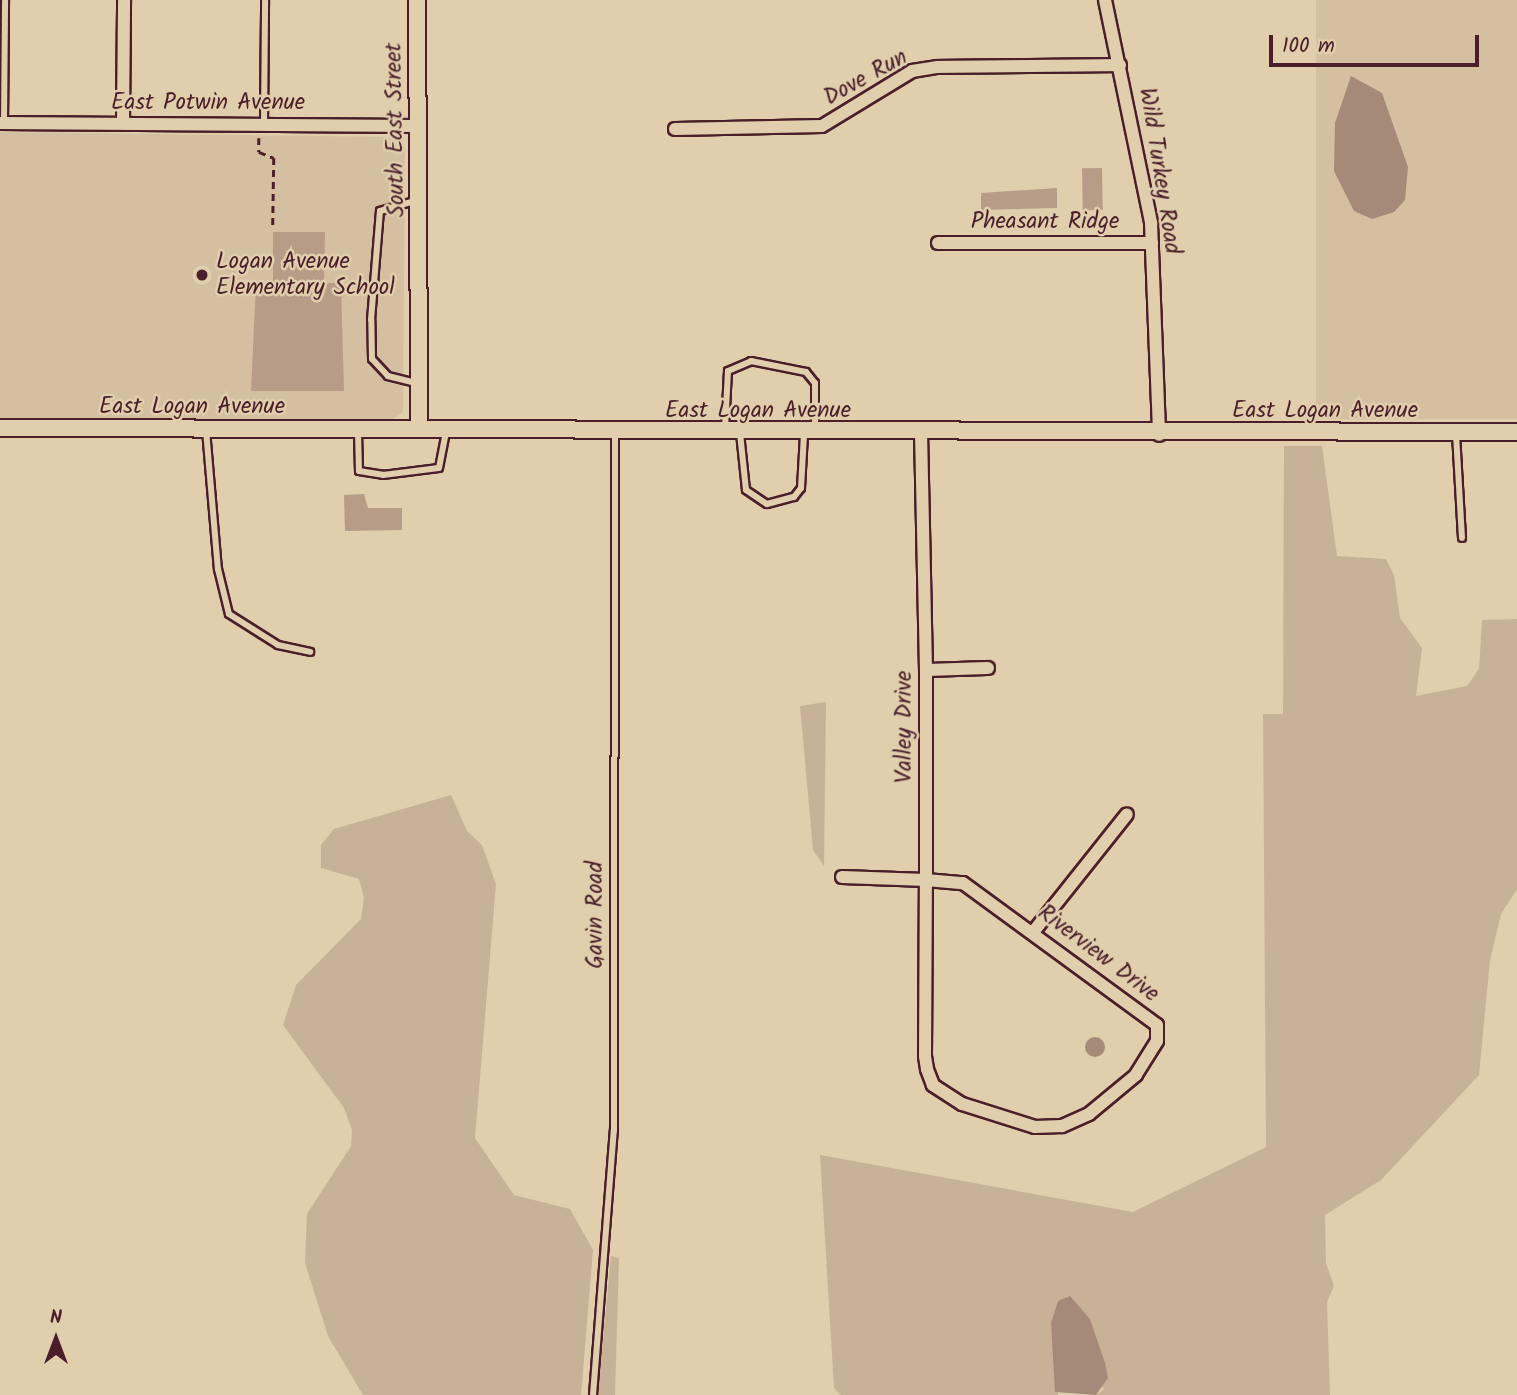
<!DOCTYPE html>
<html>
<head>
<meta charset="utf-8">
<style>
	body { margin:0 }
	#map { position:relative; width:1517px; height:1395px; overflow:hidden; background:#e0ceac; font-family:Kalam,sans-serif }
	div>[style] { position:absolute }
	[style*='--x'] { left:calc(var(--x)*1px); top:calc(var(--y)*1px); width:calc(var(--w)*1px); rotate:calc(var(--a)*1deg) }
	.built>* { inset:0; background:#d4bfa1; transform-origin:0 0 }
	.green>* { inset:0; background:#c8b297 }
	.water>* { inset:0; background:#a58a79 }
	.round { border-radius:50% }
	.building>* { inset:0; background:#b79d88; transform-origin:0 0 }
	.path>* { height:2.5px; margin-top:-1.25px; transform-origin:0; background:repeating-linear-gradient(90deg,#4a1f2b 0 7px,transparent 0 12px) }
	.roads { filter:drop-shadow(2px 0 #4a1f2b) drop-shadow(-2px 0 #4a1f2b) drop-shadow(0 2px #4a1f2b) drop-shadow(0 -2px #4a1f2b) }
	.service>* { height:6px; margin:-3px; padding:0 3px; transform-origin:3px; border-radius:3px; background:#e0ceac }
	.minor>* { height:12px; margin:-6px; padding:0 6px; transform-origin:6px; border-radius:6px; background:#e0ceac }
	.tertiary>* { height:16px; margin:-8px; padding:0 8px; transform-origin:8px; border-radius:8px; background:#e0ceac }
	.dots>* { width:19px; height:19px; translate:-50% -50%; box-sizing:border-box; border:4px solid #e0ceac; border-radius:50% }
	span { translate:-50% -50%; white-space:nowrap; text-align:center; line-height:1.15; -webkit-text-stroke:5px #e0ceac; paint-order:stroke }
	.street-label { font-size:23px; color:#4a1f2b }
	.poi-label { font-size:23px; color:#4a1f2b }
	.left { translate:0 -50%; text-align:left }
	.north { position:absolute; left:21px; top:1304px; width:70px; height:70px; -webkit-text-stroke:5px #e0ceac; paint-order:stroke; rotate:0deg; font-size:19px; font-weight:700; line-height:28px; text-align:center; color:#4a1f2b }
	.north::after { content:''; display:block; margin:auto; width:24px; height:32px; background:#4a1f2b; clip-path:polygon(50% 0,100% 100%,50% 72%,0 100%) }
	.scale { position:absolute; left:1269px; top:35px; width:210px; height:32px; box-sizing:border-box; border:4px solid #4a1f2b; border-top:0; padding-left:9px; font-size:21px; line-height:24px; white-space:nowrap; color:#4a1f2b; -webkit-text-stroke:5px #e0ceac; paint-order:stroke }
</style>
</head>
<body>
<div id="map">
	<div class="built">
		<div style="left:1316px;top:0;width:201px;height:419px"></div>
		<div style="clip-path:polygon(0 132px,399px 137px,405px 147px,403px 412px,389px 422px,0 421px)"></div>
	</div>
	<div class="green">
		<div style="clip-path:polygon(1284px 446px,1322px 446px,1337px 556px,1386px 559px,1394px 575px,1400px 618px,1422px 648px,1416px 696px,1467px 686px,1479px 669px,1482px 620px,1517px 619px,1517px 889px,1501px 914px,1490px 960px,1479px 1075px,1381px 1180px,1325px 1215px,1326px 1263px,1334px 1286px,1327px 1302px,1330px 1395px,1096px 1395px,1104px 1389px,1051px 1323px,1058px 1395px,841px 1395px,834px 1388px,820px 1155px,1133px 1212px,1266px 1147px,1263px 714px,1283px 714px)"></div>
		<div style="clip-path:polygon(826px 702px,824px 866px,813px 850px,800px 706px)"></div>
		<div style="clip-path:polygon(451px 795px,467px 831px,482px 845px,496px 884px,475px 1138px,514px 1195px,570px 1209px,593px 1250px,581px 1395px,363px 1395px,328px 1336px,305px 1263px,307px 1214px,351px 1146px,352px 1130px,344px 1108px,283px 1025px,296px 985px,361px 919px,364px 898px,359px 879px,321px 868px,321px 845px,334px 829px)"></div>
		<div style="clip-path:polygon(611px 1256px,619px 1258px,615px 1395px,598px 1395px)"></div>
	</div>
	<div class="water">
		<div style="clip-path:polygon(1351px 76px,1382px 93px,1408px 167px,1405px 200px,1394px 212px,1372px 219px,1354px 211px,1334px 171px,1335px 123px)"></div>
		<div class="round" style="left:1085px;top:1037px;width:20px;height:20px"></div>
		<div style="clip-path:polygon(1070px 1296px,1090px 1319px,1105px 1363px,1108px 1378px,1096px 1395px,1055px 1392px,1051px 1323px,1058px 1301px)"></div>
	</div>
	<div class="building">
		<div style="left:1102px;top:168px;width:42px;height:20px;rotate:89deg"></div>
		<div style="clip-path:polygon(1057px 188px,1057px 208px,981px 210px,981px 193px)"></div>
		<div style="clip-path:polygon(273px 232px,325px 232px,324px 283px,341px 283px,344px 391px,251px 391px,256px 284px,273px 284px)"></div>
		<div style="clip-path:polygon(364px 494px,368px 508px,402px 508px,402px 530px,345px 531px,344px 495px)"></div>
	</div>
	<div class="path">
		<div style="--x:259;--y:138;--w:14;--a:90"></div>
		<div style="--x:259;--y:152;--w:16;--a:22"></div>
		<div style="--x:274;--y:158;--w:67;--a:90.9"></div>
	</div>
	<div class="roads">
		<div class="service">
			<div style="--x:4;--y:123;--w:123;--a:-89.5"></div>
			<div style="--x:264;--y:125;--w:125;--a:-89.5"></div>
			<div style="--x:416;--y:383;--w:29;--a:-166"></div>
			<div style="--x:388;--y:376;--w:23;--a:-133"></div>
			<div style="--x:372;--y:359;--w:39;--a:-91"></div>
			<div style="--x:371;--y:320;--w:109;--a:-85.3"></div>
			<div style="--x:380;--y:211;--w:40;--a:-16"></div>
			<div style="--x:725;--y:428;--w:57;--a:-87"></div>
			<div style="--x:728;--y:371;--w:25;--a:-23"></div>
			<div style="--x:751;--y:361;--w:56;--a:11.3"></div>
			<div style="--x:806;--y:372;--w:14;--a:51"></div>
			<div style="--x:815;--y:383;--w:45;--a:90"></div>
			<div style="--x:206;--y:430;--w:140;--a:85.1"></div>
			<div style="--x:218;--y:569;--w:46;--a:76.3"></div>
			<div style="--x:229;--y:614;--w:58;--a:32.3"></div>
			<div style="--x:278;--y:645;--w:33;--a:12"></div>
			<div style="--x:358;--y:431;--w:40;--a:88.6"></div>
			<div style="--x:359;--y:471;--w:24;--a:9"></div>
			<div style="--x:383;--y:475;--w:56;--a:-7.1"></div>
			<div style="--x:439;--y:468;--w:37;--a:-79"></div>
			<div style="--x:740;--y:433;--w:57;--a:84"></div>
			<div style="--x:746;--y:490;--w:25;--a:34"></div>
			<div style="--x:767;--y:504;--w:28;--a:-15"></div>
			<div style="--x:794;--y:497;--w:11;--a:-52"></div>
			<div style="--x:801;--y:488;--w:54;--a:-86.8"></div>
			<div style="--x:1456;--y:434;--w:104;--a:86.7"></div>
			<div style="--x:593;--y:1395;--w:265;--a:-85.5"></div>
			<div style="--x:614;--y:1131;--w:698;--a:-89.92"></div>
		</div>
		<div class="minor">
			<div style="--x:1105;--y:0;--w:228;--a:78.3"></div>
			<div style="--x:1151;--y:223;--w:212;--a:87.8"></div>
			<div style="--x:0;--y:123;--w:416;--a:0.4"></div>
			<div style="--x:123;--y:123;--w:123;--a:-89.5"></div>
			<div style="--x:675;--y:129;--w:147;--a:-1.2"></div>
			<div style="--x:822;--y:126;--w:105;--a:-31.4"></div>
			<div style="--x:912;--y:71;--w:26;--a:-9"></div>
			<div style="--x:938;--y:67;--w:182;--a:-0.6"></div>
			<div style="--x:938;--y:243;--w:214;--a:0"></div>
			<div style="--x:926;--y:670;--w:62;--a:-1.8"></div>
			<div style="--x:842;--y:877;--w:84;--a:2"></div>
			<div style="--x:926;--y:880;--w:37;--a:5"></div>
			<div style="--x:963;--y:883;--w:240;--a:36.2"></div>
			<div style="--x:1157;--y:1025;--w:16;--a:90"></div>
			<div style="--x:1157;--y:1041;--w:40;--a:122"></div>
			<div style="--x:1136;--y:1075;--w:61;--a:140.3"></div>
			<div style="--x:1089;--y:1114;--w:30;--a:156"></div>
			<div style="--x:1062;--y:1126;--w:27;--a:178"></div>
			<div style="--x:1035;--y:1127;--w:77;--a:-162.5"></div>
			<div style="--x:962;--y:1104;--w:35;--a:-147"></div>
			<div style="--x:933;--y:1085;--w:17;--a:-111"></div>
			<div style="--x:927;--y:1069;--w:13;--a:-99"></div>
			<div style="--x:925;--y:1056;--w:176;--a:-89.7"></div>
			<div style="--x:926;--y:880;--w:210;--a:-90"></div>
			<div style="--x:926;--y:670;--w:236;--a:-91.2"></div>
			<div style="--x:1034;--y:931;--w:149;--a:-51.5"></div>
		</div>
		<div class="tertiary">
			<div style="--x:417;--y:0;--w:427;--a:89.7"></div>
			<div style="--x:0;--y:428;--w:1517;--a:0.15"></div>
		</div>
	</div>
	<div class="dots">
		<div style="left:202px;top:275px;background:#4a1f2b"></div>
	</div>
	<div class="street-label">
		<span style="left:866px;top:78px;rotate:-29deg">Dove Run</span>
		<span style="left:208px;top:103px">East Potwin Avenue</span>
		<span style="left:396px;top:130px;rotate:-91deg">South East Street</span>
		<span style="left:1159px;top:171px;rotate:81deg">Wild Turkey Road</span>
		<span style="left:1045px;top:222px">Pheasant Ridge</span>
		<span style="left:192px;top:407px">East Logan Avenue</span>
		<span style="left:758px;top:411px">East Logan Avenue</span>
		<span style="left:1325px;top:411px">East Logan Avenue</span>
		<span style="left:905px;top:727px;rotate:-90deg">Valley Drive</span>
		<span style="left:596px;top:915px;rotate:-90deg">Gavin Road</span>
		<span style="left:1098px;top:954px;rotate:37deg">Riverview Drive</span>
	</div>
	<div class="poi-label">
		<span class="left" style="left:216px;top:275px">Logan Avenue<br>Elementary School</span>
	</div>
	<div class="north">N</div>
	<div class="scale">100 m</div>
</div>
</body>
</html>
